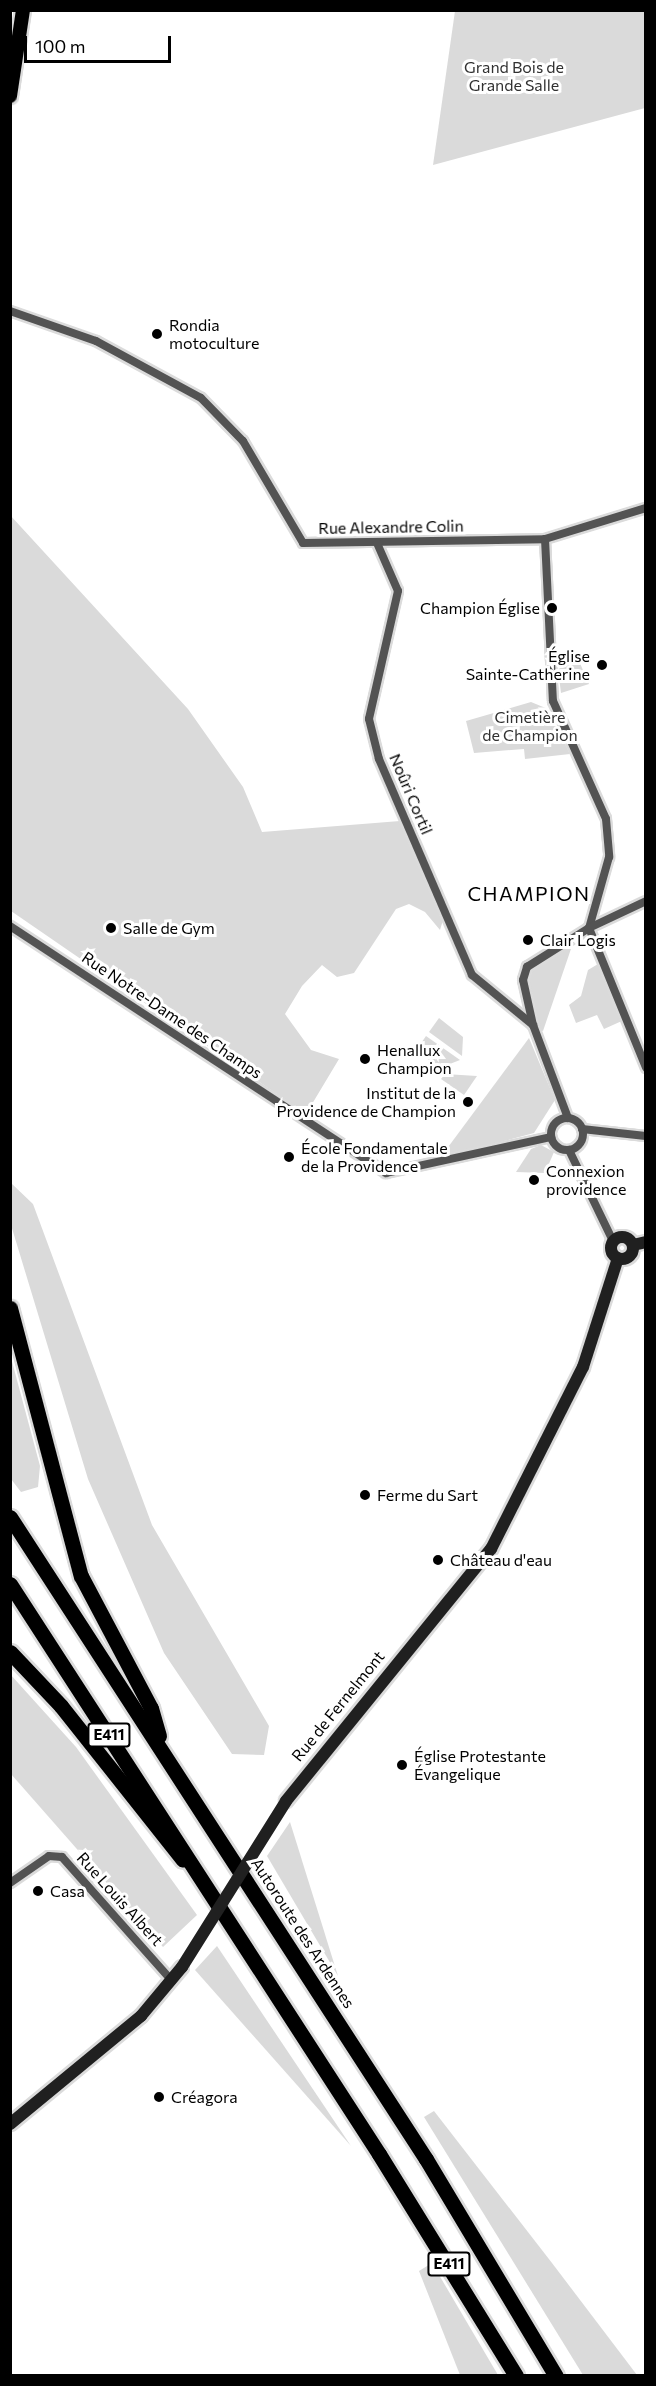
<!DOCTYPE html>
<html>
<head>
<meta charset="utf-8">
<style>
	body { margin:0 }
	#map { position:relative; width:656px; height:2386px; overflow:hidden; background:#fff; font-family:Commissioner,sans-serif }
	div>[style] { position:absolute }
	[style*='--x'] { left:calc(var(--x)*1px); top:calc(var(--y)*1px); width:calc(var(--w)*1px); rotate:calc(var(--a)*1deg) }
	.green>* { inset:0; background:#dadada }
	.roads { filter:drop-shadow(2px 0 #dbdbdb) drop-shadow(-2px 0 #dbdbdb) drop-shadow(0 2px #dbdbdb) drop-shadow(0 -2px #dbdbdb) }
	.street>* { height:8px; margin:-4px; padding:0 4px; transform-origin:4px; border-radius:4px; background:#535353 }
	.street>.ring { margin:-4px; padding:0; box-sizing:content-box; background:none; border:8px solid #535353; border-radius:50% }
	.secondary>* { height:12px; margin:-6px; padding:0 6px; transform-origin:6px; border-radius:6px; background:#202020 }
	.secondary>.ring { margin:-6px; padding:0; box-sizing:content-box; background:none; border:12px solid #202020; border-radius:50% }
	.primary>* { height:14px; margin:-7px; padding:0 7px; transform-origin:7px; border-radius:7px; background:#000 }
	.highway>* { height:15px; margin:-7.5px; padding:0 7.5px; transform-origin:7.5px; border-radius:7.5px; background:#000 }
	.secondary-bridge>* { height:12px; margin:-6px; padding:0 6px; transform-origin:6px; border-radius:6px; background:#202020 }
	.dots>* { width:16px; height:16px; translate:-50% -50%; box-sizing:border-box; border:3px solid #fff; border-radius:50% }
	span { translate:-50% -50%; white-space:nowrap; text-align:center; line-height:1.15; -webkit-text-stroke:6px #fff; paint-order:stroke }
	.shield-label span { padding:2px 4px; background:#fff; border:2px solid; border-radius:4px; -webkit-text-stroke-width:0 }
	.shield-label { font-size:15px; color:#000; font-weight:700 }
	.park-label { font-size:16px; color:#313131 }
	.poi-label { font-size:16px; color:#000 }
	.left { translate:0 -50%; text-align:left }
	.right { translate:-100% -50%; text-align:right }
	.street-label { font-size:16px; color:#000 }
	.quarter-label { font-size:20px; color:#000; letter-spacing:1.5px }
	.frame { position:absolute; inset:0; border:12px solid #000; pointer-events:none }
	.scale { position:absolute; left:24px; top:36px; width:147px; height:27px; box-sizing:border-box; border:3px solid #000; border-top:0; padding-left:8px; font-size:18px; line-height:21px; white-space:nowrap; color:#000; -webkit-text-stroke:4px #fff; paint-order:stroke }
</style>
</head>
<body>
<div id="map">
	<div class="green">
		<div style="clip-path:polygon(455px 11px,645px 11px,645px 108px,433px 165px)"></div>
		<div style="clip-path:polygon(10px 515px,188px 709px,243px 787px,262px 832px,400px 821px,443px 920px,440px 930px,425px 912px,409px 904px,396px 909px,354px 973px,337px 977px,322px 965px,302px 986px,285px 1014px,311px 1050px,339px 1059px,306px 1114px,11px 911px)"></div>
		<div style="clip-path:polygon(579px 661px,589px 684px,561px 693px,558px 669px)"></div>
		<div style="clip-path:polygon(531px 702px,548px 709px,570px 754px,525px 759px,524px 749px,474px 753px,466px 721px)"></div>
		<div style="clip-path:polygon(573px 943px,543px 1031px,537px 1029px,525px 980px,530px 968px)"></div>
		<div style="clip-path:polygon(598px 964px,624px 1020px,604px 1029px,597px 1015px,576px 1023px,569px 1005px,581px 996px,588px 970px)"></div>
		<div style="clip-path:polygon(439px 1018px,463px 1037px,462px 1056px,429px 1032px)"></div>
		<div style="clip-path:polygon(426px 1036px,460px 1060px,442px 1067px,415px 1052px)"></div>
		<div style="clip-path:polygon(529px 1038px,555px 1100px,534px 1133px,440px 1158px)"></div>
		<div style="clip-path:polygon(445px 1074px,477px 1076px,464px 1095px,441px 1079px)"></div>
		<div style="clip-path:polygon(541px 1145px,554px 1152px,545px 1173px,516px 1172px,531px 1149px)"></div>
		<div style="clip-path:polygon(11px 1183px,33px 1204px,152px 1525px,269px 1726px,264px 1755px,232px 1754px,164px 1653px,88px 1479px,11px 1225px)"></div>
		<div style="clip-path:polygon(10px 1354px,40px 1466px,38px 1487px,21px 1492px,11px 1479px)"></div>
		<div style="clip-path:polygon(10px 1674px,76px 1747px,197px 1915px,163px 1947px,11px 1774px)"></div>
		<div style="clip-path:polygon(290px 1822px,338px 1976px,267px 1856px)"></div>
		<div style="clip-path:polygon(217px 1946px,351px 2146px,195px 1970px)"></div>
		<div style="clip-path:polygon(434px 2111px,552px 2263px,637px 2375px,583px 2375px,424px 2117px)"></div>
		<div style="clip-path:polygon(432px 2263px,498px 2375px,460px 2375px,419px 2271px)"></div>
	</div>
	<div class="roads">
		<div class="street">
			<div style="--x:10;--y:311;--w:91;--a:19.2"></div>
			<div style="--x:96;--y:341;--w:119;--a:28.5"></div>
			<div style="--x:201;--y:398;--w:60;--a:45.7"></div>
			<div style="--x:243;--y:441;--w:118;--a:59.5"></div>
			<div style="--x:303;--y:543;--w:242;--a:-0.9"></div>
			<div style="--x:545;--y:539;--w:106;--a:-17.1"></div>
			<div style="--x:545;--y:539;--w:162;--a:87.2"></div>
			<div style="--x:553;--y:701;--w:129;--a:65.8"></div>
			<div style="--x:606;--y:819;--w:38;--a:85"></div>
			<div style="--x:609;--y:857;--w:74;--a:105.7"></div>
			<div style="--x:377;--y:543;--w:52;--a:66.4"></div>
			<div style="--x:398;--y:591;--w:131;--a:102.8"></div>
			<div style="--x:369;--y:719;--w:41;--a:76"></div>
			<div style="--x:379;--y:759;--w:235;--a:66.7"></div>
			<div style="--x:472;--y:975;--w:79;--a:39.3"></div>
			<div style="--x:10;--y:926;--w:450;--a:33.3"></div>
			<div style="--x:386;--y:1173;--w:169;--a:-12.3"></div>
			<div style="--x:589;--y:928;--w:151;--a:67.8"></div>
			<div style="--x:568;--y:1118;--w:99;--a:-110.6"></div>
			<div style="--x:533;--y:1025;--w:46;--a:-102.5"></div>
			<div style="--x:523;--y:980;--w:14;--a:-73"></div>
			<div style="--x:527;--y:967;--w:73;--a:-32.2"></div>
			<div style="--x:589;--y:928;--w:63;--a:-25.3"></div>
			<div class="ring" style="left:551px;top:1118px;width:24px;height:24px"></div>
			<div style="--x:582;--y:1129;--w:64;--a:6.2"></div>
			<div style="--x:569;--y:1150;--w:101;--a:64.2"></div>
			<div style="--x:10;--y:1883;--w:47;--a:-34.7"></div>
			<div style="--x:49;--y:1856;--w:13;--a:4"></div>
			<div style="--x:62;--y:1857;--w:166;--a:48.4"></div>
		</div>
		<div class="secondary">
			<div class="ring" style="left:611px;top:1237px;width:10px;height:10px"></div>
			<div style="--x:633;--y:1245;--w:13;--a:-13"></div>
			<div style="--x:286;--y:1801;--w:325;--a:-50.9"></div>
			<div style="--x:491;--y:1549;--w:204;--a:-63.2"></div>
			<div style="--x:583;--y:1367;--w:114;--a:-72.2"></div>
			<div style="--x:10;--y:2124;--w:170;--a:-39.5"></div>
			<div style="--x:141;--y:2016;--w:64;--a:-50.1"></div>
		</div>
		<div class="primary">
			<div style="--x:10;--y:96;--w:87;--a:-81.4"></div>
		</div>
		<div class="highway">
			<div style="--x:10;--y:1308;--w:277;--a:75.2"></div>
			<div style="--x:81;--y:1576;--w:149;--a:62.1"></div>
			<div style="--x:151;--y:1708;--w:29;--a:74"></div>
			<div style="--x:10;--y:1517;--w:765;--a:57.06"></div>
			<div style="--x:426;--y:2159;--w:253;--a:59.1"></div>
			<div style="--x:10;--y:1584;--w:679;--a:57.08"></div>
			<div style="--x:379;--y:2154;--w:261;--a:58.3"></div>
			<div style="--x:10;--y:1652;--w:74;--a:46.6"></div>
			<div style="--x:61;--y:1706;--w:196;--a:51.6"></div>
		</div>
	</div>
	<div class="secondary-bridge">
		<div style="--x:182;--y:1967;--w:196;--a:-57.9"></div>
	</div>
	<div class="dots">
		<div style="left:157px;top:334px;background:#000"></div>
		<div style="left:552px;top:608px;background:#000"></div>
		<div style="left:602px;top:665px;background:#000"></div>
		<div style="left:111px;top:928px;background:#000"></div>
		<div style="left:528px;top:940px;background:#000"></div>
		<div style="left:365px;top:1059px;background:#000"></div>
		<div style="left:468px;top:1102px;background:#000"></div>
		<div style="left:289px;top:1157px;background:#000"></div>
		<div style="left:534px;top:1180px;background:#000"></div>
		<div style="left:365px;top:1495px;background:#000"></div>
		<div style="left:438px;top:1560px;background:#000"></div>
		<div style="left:402px;top:1765px;background:#000"></div>
		<div style="left:38px;top:1891px;background:#000"></div>
		<div style="left:159px;top:2097px;background:#000"></div>
	</div>
	<div class="shield-label">
		<span style="left:109px;top:1735px">E411</span>
		<span style="left:449px;top:2264px">E411</span>
	</div>
	<div class="park-label">
		<span style="left:514px;top:76px">Grand Bois de<br>Grande Salle</span>
		<span style="left:530px;top:726px">Cimetière<br>de Champion</span>
	</div>
	<div class="poi-label">
		<span class="left" style="left:169px;top:334px">Rondia<br>motoculture</span>
		<span class="right" style="left:540px;top:608px">Champion Église</span>
		<span class="right" style="left:590px;top:665px">Église<br>Sainte-Catherine</span>
		<span class="left" style="left:123px;top:928px">Salle de Gym</span>
		<span class="left" style="left:540px;top:940px">Clair Logis</span>
		<span class="left" style="left:377px;top:1059px">Henallux<br>Champion</span>
		<span class="right" style="left:456px;top:1102px">Institut de la<br>Providence de Champion</span>
		<span class="left" style="left:301px;top:1157px">École Fondamentale<br>de la Providence</span>
		<span class="left" style="left:546px;top:1180px">Connexion<br>providence</span>
		<span class="left" style="left:377px;top:1495px">Ferme du Sart</span>
		<span class="left" style="left:450px;top:1560px">Château d'eau</span>
		<span class="left" style="left:414px;top:1765px">Église Protestante<br>Évangelique</span>
		<span class="left" style="left:50px;top:1891px">Casa</span>
		<span class="left" style="left:171px;top:2097px">Créagora</span>
	</div>
	<div class="street-label">
		<span style="left:391px;top:527px;rotate:-1deg">Rue Alexandre Colin</span>
		<span style="left:411px;top:794px;rotate:67deg">Noûri Cortil</span>
		<span style="left:172px;top:1015px;rotate:34deg">Rue Notre-Dame des Champs</span>
		<span style="left:338px;top:1706px;rotate:-51deg">Rue de Fernelmont</span>
		<span style="left:120px;top:1899px;rotate:48deg">Rue Louis Albert</span>
		<span style="left:303px;top:1933px;rotate:57deg">Autoroute des Ardennes</span>
	</div>
	<div class="quarter-label">
		<span style="left:529px;top:893px">CHAMPION</span>
	</div>
	<div class="frame"></div>
	<div class="scale">100 m</div>
</div>
</body>
</html>
